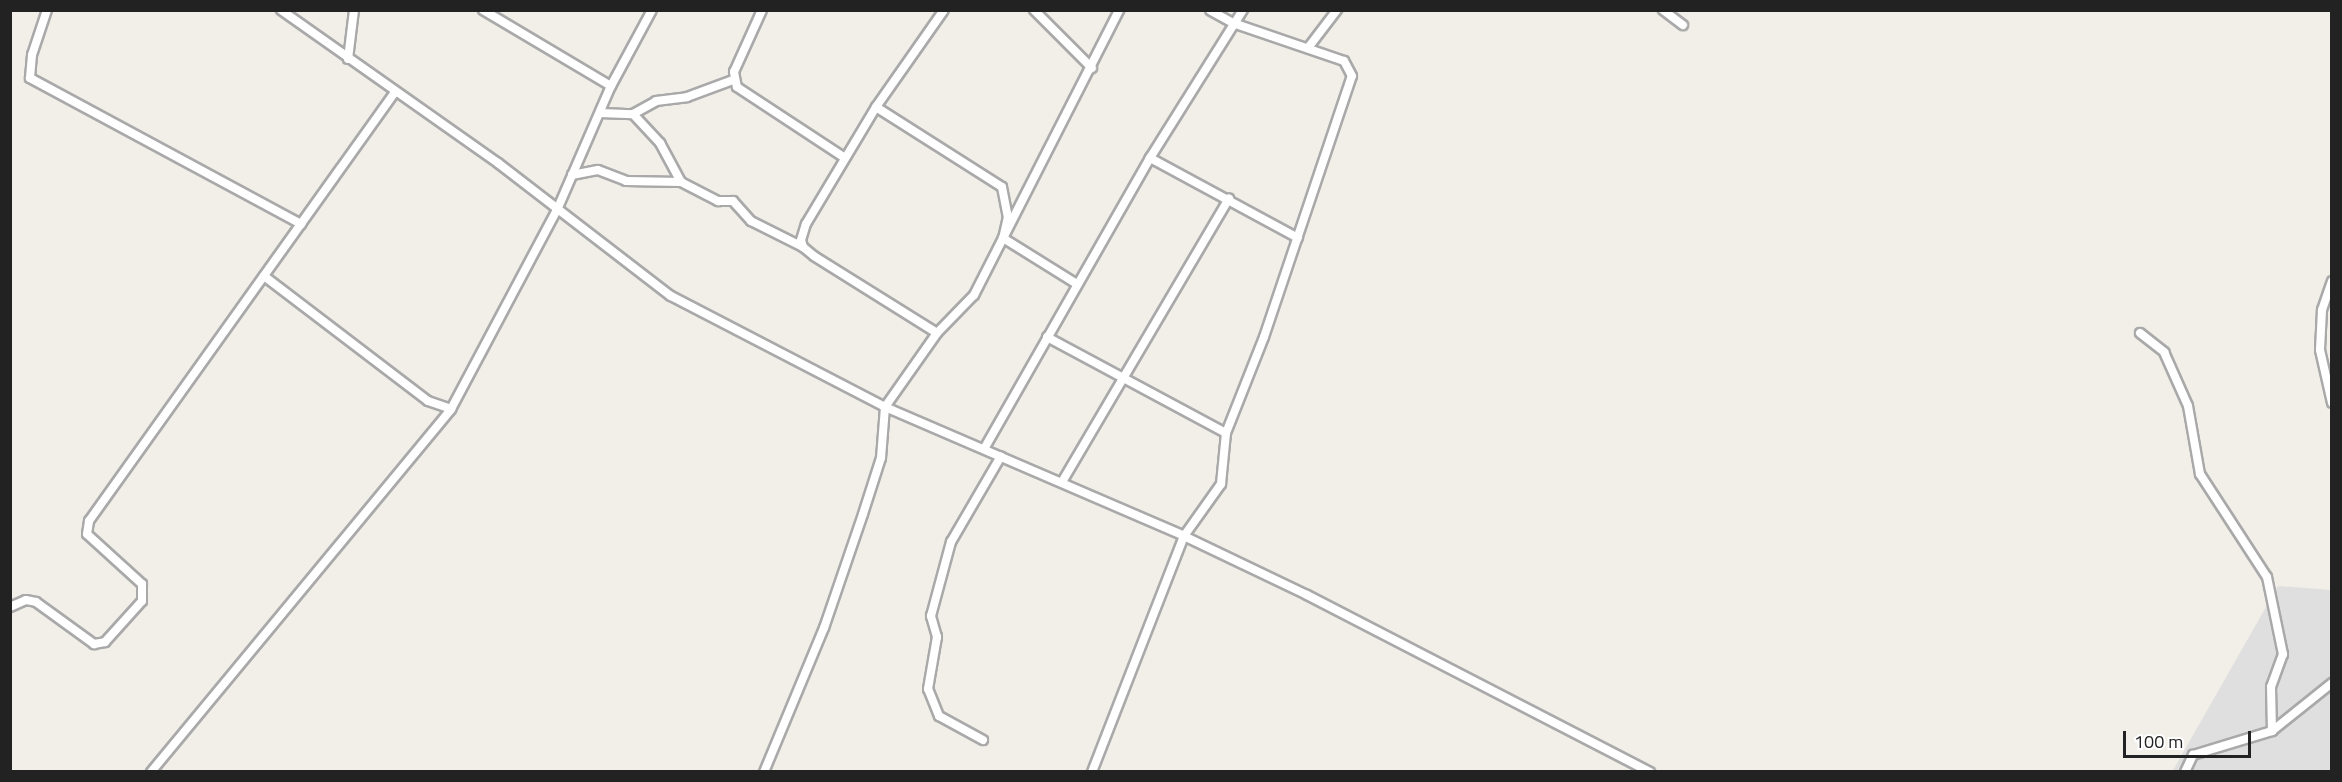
<!DOCTYPE html>
<html>
<head>
<meta charset="utf-8">
<style>
	body { margin:0 }
	#map { position:relative; width:2342px; height:782px; overflow:hidden; background:#f2efe9; font-family:"Titillium Web",sans-serif }
	div>[style] { position:absolute }
	[style*='--x'] { left:calc(var(--x)*1px); top:calc(var(--y)*1px); width:calc(var(--w)*1px); rotate:calc(var(--a)*1deg) }
	.residential>* { inset:0; background:#e0dfdf }
	.roads { filter:drop-shadow(2px 0 #a9a9a9) drop-shadow(-2px 0 #a9a9a9) drop-shadow(0 2px #a9a9a9) drop-shadow(0 -2px #a9a9a9) }
	.minor>* { height:8px; margin:-4px; padding:0 4px; transform-origin:4px; border-radius:4px; background:#fff }
	span { translate:-50% -50%; white-space:nowrap; text-align:center; line-height:1.15; -webkit-text-stroke:4.5px #fff; paint-order:stroke }
	.frame { position:absolute; inset:0; border:12px solid #222; pointer-events:none }
	.scale { position:absolute; left:2123px; top:731px; width:128px; height:27px; box-sizing:border-box; border:3px solid #222; border-top:0; padding-left:8px; font-size:18px; line-height:21px; white-space:nowrap; color:#222; -webkit-text-stroke:4px #fff; paint-order:stroke }
</style>
</head>
<body>
<div id="map">
	<div class="residential">
		<div style="clip-path:polygon(2278px 586px,2331px 590px,2331px 771px,2172px 772px)"></div>
	</div>
	<div class="roads">
		<div class="minor">
			<div style="--x:47;--y:10;--w:47;--a:108.4"></div>
			<div style="--x:32;--y:55;--w:23;--a:95"></div>
			<div style="--x:30;--y:78;--w:308;--a:28.3"></div>
			<div style="--x:281;--y:10;--w:266;--a:35.2"></div>
			<div style="--x:498;--y:163;--w:218;--a:37.6"></div>
			<div style="--x:671;--y:296;--w:241;--a:27.4"></div>
			<div style="--x:885;--y:407;--w:326;--a:23.3"></div>
			<div style="--x:1184;--y:536;--w:136;--a:25.6"></div>
			<div style="--x:1307;--y:595;--w:386;--a:27.3"></div>
			<div style="--x:483;--y:10;--w:149;--a:30.7"></div>
			<div style="--x:762;--y:10;--w:68;--a:114.3"></div>
			<div style="--x:734;--y:72;--w:15;--a:79"></div>
			<div style="--x:737;--y:87;--w:129;--a:33.3"></div>
			<div style="--x:1034;--y:10;--w:82;--a:45"></div>
			<div style="--x:1663;--y:10;--w:25;--a:37"></div>
			<div style="--x:1308;--y:48;--w:48;--a:-52.7"></div>
			<div style="--x:348;--y:59;--w:49;--a:-83"></div>
			<div style="--x:876;--y:107;--w:149;--a:32.4"></div>
			<div style="--x:1002;--y:187;--w:31;--a:79"></div>
			<div style="--x:1008;--y:217;--w:22;--a:103"></div>
			<div style="--x:1003;--y:238;--w:87;--a:31.9"></div>
			<div style="--x:600;--y:113;--w:33;--a:2"></div>
			<div style="--x:633;--y:114;--w:40;--a:47"></div>
			<div style="--x:660;--y:143;--w:44;--a:61.7"></div>
			<div style="--x:633;--y:114;--w:26;--a:-29"></div>
			<div style="--x:656;--y:101;--w:31;--a:-7"></div>
			<div style="--x:687;--y:97;--w:49;--a:-20.3"></div>
			<div style="--x:1150;--y:158;--w:168;--a:28.4"></div>
			<div style="--x:572;--y:175;--w:26;--a:-11"></div>
			<div style="--x:598;--y:170;--w:30;--a:21"></div>
			<div style="--x:626;--y:181;--w:55;--a:1"></div>
			<div style="--x:681;--y:182;--w:42;--a:27.2"></div>
			<div style="--x:718;--y:201;--w:15;--a:0"></div>
			<div style="--x:733;--y:201;--w:27;--a:48"></div>
			<div style="--x:751;--y:221;--w:58;--a:26.6"></div>
			<div style="--x:264;--y:276;--w:206;--a:37.3"></div>
			<div style="--x:428;--y:401;--w:24;--a:19"></div>
			<div style="--x:2332;--y:281;--w:31;--a:109"></div>
			<div style="--x:2322;--y:310;--w:40;--a:92.9"></div>
			<div style="--x:2320;--y:350;--w:54;--a:77.2"></div>
			<div style="--x:937;--y:333;--w:145;--a:-148"></div>
			<div style="--x:814;--y:256;--w:14;--a:-141"></div>
			<div style="--x:803;--y:247;--w:7;--a:-106"></div>
			<div style="--x:801;--y:240;--w:17;--a:-73"></div>
			<div style="--x:806;--y:224;--w:136;--a:-59.1"></div>
			<div style="--x:876;--y:107;--w:118;--a:-55"></div>
			<div style="--x:2140;--y:333;--w:31;--a:38"></div>
			<div style="--x:2164;--y:352;--w:59;--a:66"></div>
			<div style="--x:2188;--y:406;--w:69;--a:80"></div>
			<div style="--x:2200;--y:474;--w:123;--a:57"></div>
			<div style="--x:2267;--y:577;--w:79;--a:78.3"></div>
			<div style="--x:2283;--y:654;--w:35;--a:110"></div>
			<div style="--x:2271;--y:687;--w:44;--a:88.7"></div>
			<div style="--x:1047;--y:337;--w:203;--a:28.2"></div>
			<div style="--x:984;--y:449;--w:335;--a:-60.3"></div>
			<div style="--x:1150;--y:158;--w:175;--a:-57.9"></div>
			<div style="--x:1062;--y:482;--w:329;--a:-59.5"></div>
			<div style="--x:10;--y:607;--w:17;--a:-24"></div>
			<div style="--x:26;--y:600;--w:10;--a:11"></div>
			<div style="--x:36;--y:602;--w:72;--a:35.9"></div>
			<div style="--x:94;--y:644;--w:11;--a:-10"></div>
			<div style="--x:105;--y:642;--w:55;--a:-47.9"></div>
			<div style="--x:142;--y:601;--w:17;--a:-90"></div>
			<div style="--x:142;--y:584;--w:74;--a:-137.7"></div>
			<div style="--x:87;--y:534;--w:13;--a:-81"></div>
			<div style="--x:89;--y:521;--w:527;--a:-54.5"></div>
			<div style="--x:983;--y:740;--w:50;--a:-151.4"></div>
			<div style="--x:939;--y:716;--w:29;--a:-112"></div>
			<div style="--x:928;--y:689;--w:53;--a:-80.2"></div>
			<div style="--x:937;--y:637;--w:22;--a:-106"></div>
			<div style="--x:931;--y:616;--w:77;--a:-74.9"></div>
			<div style="--x:951;--y:542;--w:99;--a:-59.8"></div>
			<div style="--x:151;--y:772;--w:471;--a:-50.4"></div>
			<div style="--x:451;--y:409;--w:225;--a:-62"></div>
			<div style="--x:557;--y:210;--w:135;--a:-66.5"></div>
			<div style="--x:611;--y:86;--w:86;--a:-61.7"></div>
			<div style="--x:764;--y:772;--w:156;--a:-67.4"></div>
			<div style="--x:824;--y:628;--w:120;--a:-71.1"></div>
			<div style="--x:863;--y:514;--w:59;--a:-72.2"></div>
			<div style="--x:881;--y:458;--w:51;--a:-85.5"></div>
			<div style="--x:885;--y:407;--w:90;--a:-54.9"></div>
			<div style="--x:937;--y:333;--w:53;--a:-45.8"></div>
			<div style="--x:974;--y:295;--w:320;--a:-63"></div>
			<div style="--x:1092;--y:772;--w:253;--a:-68.7"></div>
			<div style="--x:1184;--y:536;--w:64;--a:-54.6"></div>
			<div style="--x:1221;--y:484;--w:51;--a:-84.4"></div>
			<div style="--x:1226;--y:433;--w:103;--a:-68.4"></div>
			<div style="--x:1264;--y:337;--w:275;--a:-71.4"></div>
			<div style="--x:1352;--y:76;--w:17;--a:-118"></div>
			<div style="--x:1344;--y:61;--w:117;--a:-161.1"></div>
			<div style="--x:1233;--y:23;--w:26;--a:-151"></div>
			<div style="--x:2185;--y:772;--w:19;--a:-65"></div>
			<div style="--x:2193;--y:755;--w:83;--a:-16.9"></div>
			<div style="--x:2272;--y:731;--w:77;--a:-38.7"></div>
		</div>
	</div>
	<div class="frame"></div>
	<div class="scale">100 m</div>
</div>
</body>
</html>
